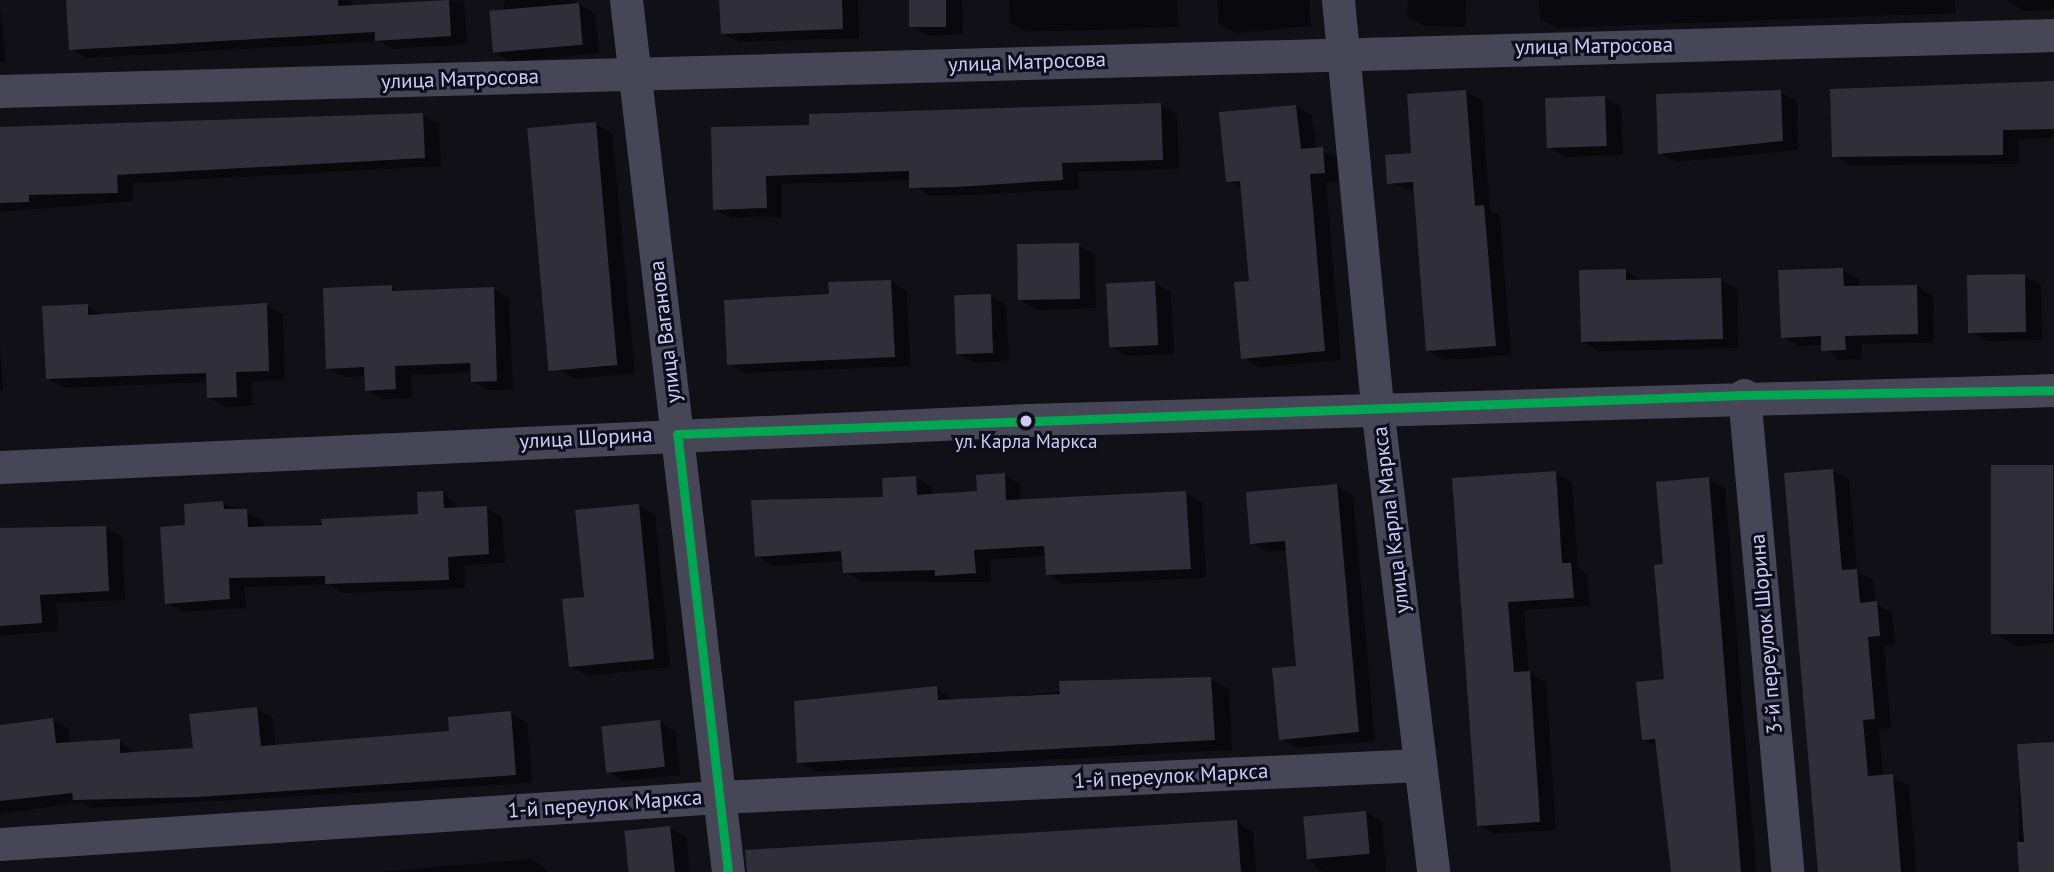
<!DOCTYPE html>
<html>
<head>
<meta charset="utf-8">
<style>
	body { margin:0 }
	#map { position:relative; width:2054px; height:872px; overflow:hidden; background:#111017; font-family:"PT Sans",sans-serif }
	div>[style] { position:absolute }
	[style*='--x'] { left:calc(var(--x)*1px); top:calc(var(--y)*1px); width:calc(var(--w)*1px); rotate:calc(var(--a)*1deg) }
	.shadow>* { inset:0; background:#0007; transform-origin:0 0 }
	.building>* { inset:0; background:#2f2e39; transform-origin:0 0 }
	.street>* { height:33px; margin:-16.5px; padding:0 16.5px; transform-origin:16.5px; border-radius:16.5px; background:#464657 }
	.bus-1>* { height:9px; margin:-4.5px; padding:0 4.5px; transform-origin:4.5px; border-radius:4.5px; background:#00a651 }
	.dots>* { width:19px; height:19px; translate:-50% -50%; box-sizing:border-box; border:4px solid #0e0d1a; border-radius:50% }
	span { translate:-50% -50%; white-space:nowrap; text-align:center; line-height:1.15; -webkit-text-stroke:6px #0e0d1a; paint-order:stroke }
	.bus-label { font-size:19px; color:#cfcbf9 }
	.street-label { font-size:21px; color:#cfcbf9 }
</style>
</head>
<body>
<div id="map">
	<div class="shadow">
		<div style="clip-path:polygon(68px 0,350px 0,353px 7px,464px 0,467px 44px,393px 49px,380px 41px,87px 58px,71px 49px)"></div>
		<div style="clip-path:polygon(505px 0,573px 0,595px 14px,599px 53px,511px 62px,495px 52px)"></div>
		<div style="clip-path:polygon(721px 0,858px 0,859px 38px,739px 42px,723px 33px)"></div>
		<div style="clip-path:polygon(910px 0,962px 0,963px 34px,928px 36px,911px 26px)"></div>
		<div style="clip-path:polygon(1009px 0,1177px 0,1178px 27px,1026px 32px,1010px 22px)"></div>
		<div style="clip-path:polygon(1217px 0,1309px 0,1311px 26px,1235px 33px,1219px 24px)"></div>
		<div style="clip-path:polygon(1408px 0,1466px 0,1465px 27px,1424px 26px,1407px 17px)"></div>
		<div style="clip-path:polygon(1539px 0,1955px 0,1956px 13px,1556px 28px,1540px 19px)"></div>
		<div style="clip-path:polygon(2054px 0,2054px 10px,2024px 11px,2007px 0)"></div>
		<div style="clip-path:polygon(0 5px,6px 63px,0 63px)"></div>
		<div style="clip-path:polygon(2054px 82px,2054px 138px,2018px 139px,2019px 164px,1850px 165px,1834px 155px)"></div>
		<div style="clip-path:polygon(1466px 92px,1482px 101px,1490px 210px,1500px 216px,1511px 355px,1444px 360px,1427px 350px,1415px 191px,1388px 183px)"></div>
		<div style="clip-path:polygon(1780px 92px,1797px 101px,1798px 150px,1676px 162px,1660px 153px)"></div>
		<div style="clip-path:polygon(1605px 98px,1621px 107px,1623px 155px,1565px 157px,1548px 147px)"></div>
		<div style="clip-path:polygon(1161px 105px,1177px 114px,1179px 169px,1078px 172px,1079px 189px,973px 195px,928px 196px,911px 180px,782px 184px,782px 217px,731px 218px,715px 209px,811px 127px)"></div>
		<div style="clip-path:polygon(1296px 106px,1312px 116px,1316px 150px,1339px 158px,1341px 181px,1326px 183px,1341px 360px,1259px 367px,1243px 357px,1251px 283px,1243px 190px,1228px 181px)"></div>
		<div style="clip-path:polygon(423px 115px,439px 124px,441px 166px,133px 183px,133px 201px,0 212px,0 128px)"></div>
		<div style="clip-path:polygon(595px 124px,612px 133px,635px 373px,574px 379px,557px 369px)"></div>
		<div style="clip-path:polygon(1078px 245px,1095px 254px,1096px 308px,1037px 310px,1021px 300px)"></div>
		<div style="clip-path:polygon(1625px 270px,1641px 280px,1721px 280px,1737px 289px,1738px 348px,1599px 351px,1582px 341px)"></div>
		<div style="clip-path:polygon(1842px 270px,1859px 279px,1859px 288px,1917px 286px,1933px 296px,1934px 343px,1861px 344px,1862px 359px,1839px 360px,1823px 345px,1799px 346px,1782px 337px)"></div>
		<div style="clip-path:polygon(2024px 276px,2041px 285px,2042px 340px,1987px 341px,1971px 332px)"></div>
		<div style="clip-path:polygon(891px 281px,907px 291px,910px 366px,745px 373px,729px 364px,831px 296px)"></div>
		<div style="clip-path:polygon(1155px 283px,1171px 292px,1174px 354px,1127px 356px,1111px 347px)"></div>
		<div style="clip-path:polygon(392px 287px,401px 293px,493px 289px,509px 298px,513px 389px,489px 390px,472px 381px,472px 372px,411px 375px,412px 398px,383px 399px,366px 390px,366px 376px,344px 377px,328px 368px)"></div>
		<div style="clip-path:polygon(990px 295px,1006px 305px,1009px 361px,974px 363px,958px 353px)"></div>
		<div style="clip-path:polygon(266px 305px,283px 314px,285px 380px,251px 381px,253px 405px,225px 407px,209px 397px,208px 382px,64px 388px,47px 378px,87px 306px,104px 316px)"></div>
		<div style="clip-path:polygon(0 344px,3px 390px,0 390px)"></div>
		<div style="clip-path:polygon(2052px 466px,2054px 643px,2016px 646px,2000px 637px)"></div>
		<div style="clip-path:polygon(1833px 471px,1849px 480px,1857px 571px,1873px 580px,1875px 603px,1892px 613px,1895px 645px,1884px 646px,1891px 728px,1879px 729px,1883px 776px,1909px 785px,1916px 872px,1820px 872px)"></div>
		<div style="clip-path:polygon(1555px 473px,1572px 482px,1578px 568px,1587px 574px,1590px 606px,1524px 610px,1529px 672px,1546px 682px,1556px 830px,1495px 834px,1478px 825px,1454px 480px)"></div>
		<div style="clip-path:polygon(1004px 475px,1020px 484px,1021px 501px,1186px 493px,1202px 502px,1206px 578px,1064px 584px,1047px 574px,1046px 556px,990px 559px,991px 582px,861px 581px,845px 572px,844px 561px,773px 566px,757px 556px,885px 498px,915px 478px,932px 487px,932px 495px,979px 492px)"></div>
		<div style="clip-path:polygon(1708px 479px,1725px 488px,1756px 872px,1671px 872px,1658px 748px,1643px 739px,1666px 681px,1664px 566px)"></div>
		<div style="clip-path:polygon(1337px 486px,1353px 495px,1375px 741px,1297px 748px,1280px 738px,1298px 668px,1288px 550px,1268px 552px,1252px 543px)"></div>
		<div style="clip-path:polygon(443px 492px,460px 509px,486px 508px,502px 517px,505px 563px,464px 565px,465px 588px,343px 593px,329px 585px,244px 587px,246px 608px,183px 612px,167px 603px,187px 527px,223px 503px,263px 520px,264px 528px,420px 516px)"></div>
		<div style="clip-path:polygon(639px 506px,655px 515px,670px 667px,587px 676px,571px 666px,585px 599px)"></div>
		<div style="clip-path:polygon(106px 528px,122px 537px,125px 600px,56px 603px,58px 631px,0 636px,0 532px)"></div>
		<div style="clip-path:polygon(1211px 679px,1229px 689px,1232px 750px,817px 772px,799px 762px,936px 688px,955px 701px)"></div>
		<div style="clip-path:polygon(256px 708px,273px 718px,276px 746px,451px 733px,510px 713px,527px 723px,532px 783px,91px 808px,81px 802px,0 814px,0 726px,53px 720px,69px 729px,71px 744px,120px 741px,136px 754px,195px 750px)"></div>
		<div style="clip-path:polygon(660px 722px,676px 732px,680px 775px,624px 781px,607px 771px)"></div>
		<div style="left:2054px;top:743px;width:129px;height:35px;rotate:90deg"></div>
		<div style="clip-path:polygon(1366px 812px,1382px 822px,1386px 872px,1322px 872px,1309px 859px)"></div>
		<div style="clip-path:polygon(1237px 822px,1253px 832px,1256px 872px,779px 872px)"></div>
		<div style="clip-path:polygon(670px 828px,686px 837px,690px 872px,629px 872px)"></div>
		<div style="clip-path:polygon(532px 859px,549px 872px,379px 872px)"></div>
	</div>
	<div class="building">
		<div style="clip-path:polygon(66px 0,338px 0,338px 6px,449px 0,451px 36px,375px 41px,375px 32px,69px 50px)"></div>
		<div style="clip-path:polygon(719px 0,842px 0,843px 29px,721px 34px)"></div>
		<div style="left:909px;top:0;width:37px;height:27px"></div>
		<div style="left:579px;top:3px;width:42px;height:90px;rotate:85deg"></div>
		<div style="clip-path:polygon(2054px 81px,2054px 129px,2003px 130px,2003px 155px,1832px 157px,1830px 89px)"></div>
		<div style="clip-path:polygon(1466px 90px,1475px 206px,1484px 205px,1496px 346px,1426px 351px,1413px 182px,1387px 184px,1385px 155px,1411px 153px,1407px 94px)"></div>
		<div style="clip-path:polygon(1781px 90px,1783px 141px,1658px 154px,1656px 94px)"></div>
		<div style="left:1605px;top:96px;width:50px;height:60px;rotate:88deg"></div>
		<div style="clip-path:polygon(1161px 103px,1163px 160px,1062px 163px,1063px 180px,956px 187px,909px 188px,909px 171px,766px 176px,767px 208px,713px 210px,711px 127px,809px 125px,809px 114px)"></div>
		<div style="clip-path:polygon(1296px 105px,1301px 149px,1323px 147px,1325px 173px,1310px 174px,1325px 351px,1241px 359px,1234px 282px,1249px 281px,1240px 181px,1226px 182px,1219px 112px)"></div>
		<div style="clip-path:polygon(423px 113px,425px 158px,117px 175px,118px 193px,29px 195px,29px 202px,0 203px,0 127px)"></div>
		<div style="left:596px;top:122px;width:244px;height:69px;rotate:85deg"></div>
		<div style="left:1079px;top:243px;width:56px;height:62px;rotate:89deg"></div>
		<div style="clip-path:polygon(1843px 268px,1844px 286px,1917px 285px,1918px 334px,1845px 336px,1846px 350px,1821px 351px,1821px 336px,1781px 338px,1778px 270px)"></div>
		<div style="clip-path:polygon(1626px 269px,1626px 280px,1721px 278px,1723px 339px,1581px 342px,1579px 270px)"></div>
		<div style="left:2025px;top:274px;width:58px;height:58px;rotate:89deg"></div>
		<div style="clip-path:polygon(891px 280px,895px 357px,727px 365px,724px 300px,829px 294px,828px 282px)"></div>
		<div style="left:1155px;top:281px;width:64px;height:49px;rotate:87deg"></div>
		<div style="clip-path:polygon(392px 285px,392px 291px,494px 287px,497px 381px,471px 382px,470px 363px,395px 366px,396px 389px,365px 391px,364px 367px,326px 369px,323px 288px)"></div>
		<div style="left:991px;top:294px;width:59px;height:37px;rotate:88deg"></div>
		<div style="clip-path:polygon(267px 303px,269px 371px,236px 372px,237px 397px,207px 398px,206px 373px,46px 379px,42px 306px,88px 304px,88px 315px)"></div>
		<div style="left:2053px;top:465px;width:169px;height:62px;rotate:90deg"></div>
		<div style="clip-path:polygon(1833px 469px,1842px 570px,1857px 569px,1860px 603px,1877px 601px,1880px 636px,1868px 637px,1875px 719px,1863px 720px,1868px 776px,1893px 774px,1901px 872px,1818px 872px,1784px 473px)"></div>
		<div style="clip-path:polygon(1556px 471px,1562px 563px,1571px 563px,1574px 598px,1508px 602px,1514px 672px,1530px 671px,1540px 822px,1477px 826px,1452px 478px)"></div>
		<div style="clip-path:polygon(1005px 473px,1006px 500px,1186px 491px,1191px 569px,1046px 575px,1044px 546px,974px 550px,976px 573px,935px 576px,935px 570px,843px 573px,841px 551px,755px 557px,751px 500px,883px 497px,882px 478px,916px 476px,917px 495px,977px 491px,976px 475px)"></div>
		<div style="clip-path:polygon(1709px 477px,1741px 872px,1671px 872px,1655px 739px,1642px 740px,1636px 682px,1664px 679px,1654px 565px,1663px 564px,1656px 482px)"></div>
		<div style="clip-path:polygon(1337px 484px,1359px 732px,1279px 740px,1272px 668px,1296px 666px,1285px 541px,1250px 544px,1246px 492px)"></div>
		<div style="clip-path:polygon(443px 491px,444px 508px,487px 506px,489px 554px,448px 557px,449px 580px,325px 584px,325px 576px,229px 578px,230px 599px,165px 604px,160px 527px,185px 525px,184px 504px,223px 501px,224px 509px,247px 509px,248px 527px,322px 525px,321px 519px,418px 514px,417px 492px)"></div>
		<div style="clip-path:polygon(639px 504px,654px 659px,569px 667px,562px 599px,584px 597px,575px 510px)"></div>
		<div style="clip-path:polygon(106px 526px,109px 591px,40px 595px,42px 623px,0 626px,0 528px)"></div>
		<div style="clip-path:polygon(1211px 677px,1215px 740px,797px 763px,794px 701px,937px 686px,938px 700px,1060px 694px,1059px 681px)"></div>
		<div style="clip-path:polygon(257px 707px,261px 746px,449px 731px,448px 717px,511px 711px,516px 775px,198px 797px,73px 800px,72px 793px,0 801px,0 725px,53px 718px,56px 743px,120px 739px,120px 753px,193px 748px,189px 714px)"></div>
		<div style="left:660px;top:720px;width:47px;height:59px;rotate:84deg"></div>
		<div style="clip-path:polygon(2054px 742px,2054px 872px,2019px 872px,2017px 842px,2024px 842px,2017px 744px)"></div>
		<div style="left:1366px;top:811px;width:43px;height:63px;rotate:85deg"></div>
		<div style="clip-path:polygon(1237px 820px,1241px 872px,747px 872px,745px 850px)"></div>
		<div style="left:670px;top:826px;width:46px;height:46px;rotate:84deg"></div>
	</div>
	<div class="street">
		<div style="--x:626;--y:0;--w:878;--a:83.33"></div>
		<div style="--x:1338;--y:0;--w:409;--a:84.5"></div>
		<div style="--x:1377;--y:407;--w:468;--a:83.1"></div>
		<div style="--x:0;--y:91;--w:2055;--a:-1.56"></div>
		<div style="--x:1744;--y:395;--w:479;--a:84.8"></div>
		<div style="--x:0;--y:467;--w:1029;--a:-2.62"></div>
		<div style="--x:1028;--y:420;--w:1026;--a:-1.67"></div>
		<div style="--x:0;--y:844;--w:721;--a:-3.74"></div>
		<div style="--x:719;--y:797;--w:702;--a:-2.61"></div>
	</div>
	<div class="bus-1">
		<div style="--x:728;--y:872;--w:441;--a:-96.6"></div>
		<div style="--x:677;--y:434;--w:1068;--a:-2.09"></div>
		<div style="--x:1744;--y:395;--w:310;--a:-0.9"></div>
	</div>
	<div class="dots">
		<div style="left:1026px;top:421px;background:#cfcbf9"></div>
	</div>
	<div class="bus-label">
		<span style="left:1026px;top:442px">ул. Карла Маркса</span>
	</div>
	<div class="street-label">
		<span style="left:1594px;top:46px;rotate:-1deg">улица Матросова</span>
		<span style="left:1027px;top:62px;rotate:-2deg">улица Матросова</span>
		<span style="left:460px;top:79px;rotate:-2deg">улица Матросова</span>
		<span style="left:665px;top:332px;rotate:-97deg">улица Ваганова</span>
		<span style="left:586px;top:438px;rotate:-3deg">улица Шорина</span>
		<span style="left:1391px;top:520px;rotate:-97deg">улица Карла Маркса</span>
		<span style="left:1766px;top:634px;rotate:-95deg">3-й переулок Шорина</span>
		<span style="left:1171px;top:776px;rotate:-3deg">1-й переулок Маркса</span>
		<span style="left:605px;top:804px;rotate:-4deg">1-й переулок Маркса</span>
	</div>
</div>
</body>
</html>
